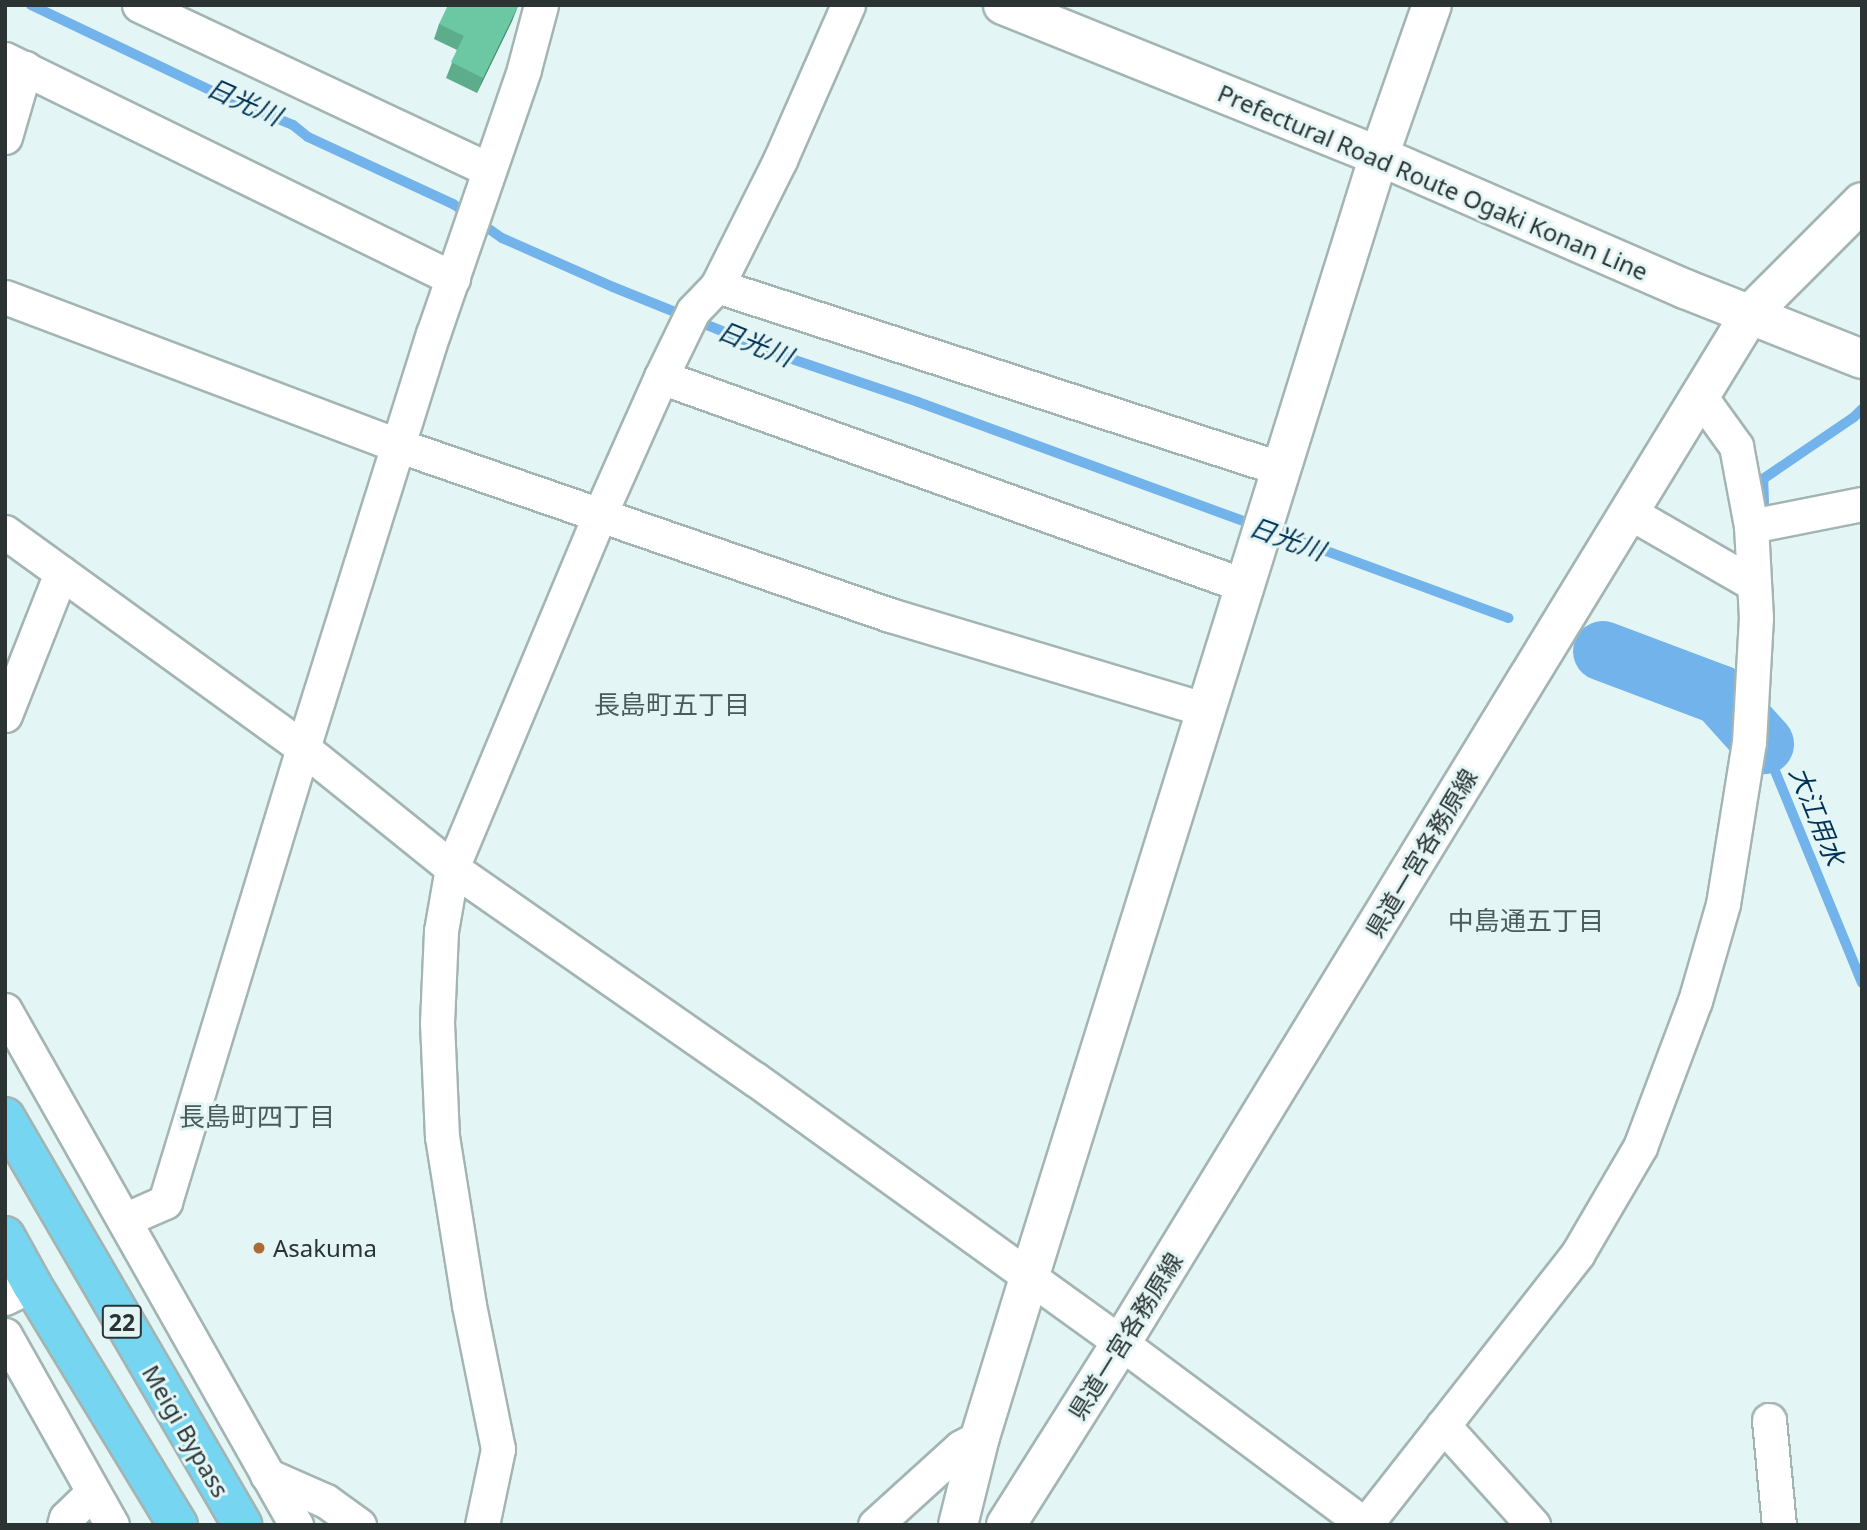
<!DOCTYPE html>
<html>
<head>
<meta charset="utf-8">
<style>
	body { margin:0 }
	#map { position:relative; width:1867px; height:1530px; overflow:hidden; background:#e3f6f5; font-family:"Noto Sans","Noto Sans JP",sans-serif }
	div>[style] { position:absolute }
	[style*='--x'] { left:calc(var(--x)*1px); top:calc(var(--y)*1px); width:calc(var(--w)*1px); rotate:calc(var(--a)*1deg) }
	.stream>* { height:10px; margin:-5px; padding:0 5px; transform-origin:5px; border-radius:5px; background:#72b3eb }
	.river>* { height:60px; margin:-30px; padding:0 30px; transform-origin:30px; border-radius:30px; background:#72b3eb }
	.roads { filter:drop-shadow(2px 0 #a3b5b3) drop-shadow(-2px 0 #a3b5b3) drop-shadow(0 2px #a3b5b3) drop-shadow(0 -2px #a3b5b3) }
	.street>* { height:33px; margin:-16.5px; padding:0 16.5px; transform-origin:16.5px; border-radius:16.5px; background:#fff }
	.secondary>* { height:38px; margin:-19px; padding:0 19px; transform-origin:19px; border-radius:19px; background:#fff }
	.highway>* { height:38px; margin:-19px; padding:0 19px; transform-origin:19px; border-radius:19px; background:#76d6f2 }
	.wall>* { inset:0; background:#5dac8c }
	.shaded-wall>* { inset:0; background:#4c8c72 }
	.building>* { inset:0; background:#6cc8a3 }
	.dots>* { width:19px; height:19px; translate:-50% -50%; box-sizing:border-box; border:4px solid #e3f6f5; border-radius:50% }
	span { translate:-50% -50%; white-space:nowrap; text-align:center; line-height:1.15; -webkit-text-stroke:6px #e3f6f5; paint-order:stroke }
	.shield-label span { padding:2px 5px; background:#e3f6f5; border:2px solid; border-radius:5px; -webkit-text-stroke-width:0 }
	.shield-label { font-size:23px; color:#2c3333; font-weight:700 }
	.street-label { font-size:24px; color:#2c3333 }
	.poi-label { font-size:24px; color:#2c3333 }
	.left { translate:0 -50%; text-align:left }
	.water-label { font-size:26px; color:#003255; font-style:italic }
	.neighbourhood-label { font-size:26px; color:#4b5b5a }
	.frame { position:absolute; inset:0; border:7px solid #2c3333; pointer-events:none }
</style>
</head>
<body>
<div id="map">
	<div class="stream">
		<div style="--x:31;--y:5;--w:205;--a:25.4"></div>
		<div style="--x:216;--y:93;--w:83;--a:22.6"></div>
		<div style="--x:293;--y:125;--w:19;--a:39"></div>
		<div style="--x:308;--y:137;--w:160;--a:24.8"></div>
		<div style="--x:453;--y:204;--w:60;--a:34.8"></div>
		<div style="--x:502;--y:238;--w:121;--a:23.8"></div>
		<div style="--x:613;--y:287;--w:187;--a:22"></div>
		<div style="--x:786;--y:357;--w:139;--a:18.8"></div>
		<div style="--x:918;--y:402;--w:361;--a:20.1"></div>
		<div style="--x:1764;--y:503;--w:24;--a:-92"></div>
		<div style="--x:1763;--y:479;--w:110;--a:-34.3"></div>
		<div style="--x:1854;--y:417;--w:11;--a:-45"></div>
		<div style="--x:1272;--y:531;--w:252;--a:20.2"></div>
		<div style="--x:1764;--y:733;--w:11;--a:90"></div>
		<div style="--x:1764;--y:744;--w:258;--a:67.7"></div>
	</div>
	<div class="river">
		<div style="--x:1603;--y:651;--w:125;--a:20.6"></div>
		<div style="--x:1720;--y:695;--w:66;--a:48.1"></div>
	</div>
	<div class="roads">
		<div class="street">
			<div style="--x:139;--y:5;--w:387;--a:25.2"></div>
			<div style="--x:5;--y:59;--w:499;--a:26.1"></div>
			<div style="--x:5;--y:137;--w:72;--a:-73.8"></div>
			<div style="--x:717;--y:286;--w:594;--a:17.95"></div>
			<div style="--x:5;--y:297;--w:422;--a:20.7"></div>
			<div style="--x:400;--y:446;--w:518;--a:19.03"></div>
			<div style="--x:890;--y:615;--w:331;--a:16.7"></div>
			<div style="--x:661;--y:377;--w:621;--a:19.66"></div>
			<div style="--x:1629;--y:512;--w:142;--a:30"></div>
			<div style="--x:1751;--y:526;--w:113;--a:-11.2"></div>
			<div style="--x:5;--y:532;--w:368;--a:35.9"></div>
			<div style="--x:303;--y:748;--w:191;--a:38.8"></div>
			<div style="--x:452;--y:868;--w:369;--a:34.9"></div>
			<div style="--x:755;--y:1079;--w:451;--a:35.8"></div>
			<div style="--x:1121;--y:1343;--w:304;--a:36.7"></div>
			<div style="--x:1365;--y:1525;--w:345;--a:-51.9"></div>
			<div style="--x:1578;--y:1253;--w:123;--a:-59.7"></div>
			<div style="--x:1640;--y:1147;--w:156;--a:-69.4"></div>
			<div style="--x:1695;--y:1001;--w:101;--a:-73.9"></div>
			<div style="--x:1723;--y:904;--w:164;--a:-80.9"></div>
			<div style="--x:1749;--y:742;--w:124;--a:-86.8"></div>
			<div style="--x:1756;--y:618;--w:92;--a:-93.1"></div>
			<div style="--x:1751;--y:526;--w:81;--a:-100.6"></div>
			<div style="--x:1736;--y:446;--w:62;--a:-125.8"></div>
			<div style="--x:5;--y:715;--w:153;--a:-68.5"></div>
			<div style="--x:5;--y:1010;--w:592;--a:60.53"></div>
			<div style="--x:124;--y:1220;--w:45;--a:-23.7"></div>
			<div style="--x:165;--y:1202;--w:475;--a:-73.1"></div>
			<div style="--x:303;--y:748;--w:434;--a:-72.6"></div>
			<div style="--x:433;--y:334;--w:280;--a:-71"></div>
			<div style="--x:524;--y:69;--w:66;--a:-75.1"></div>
			<div style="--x:5;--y:1298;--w:30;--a:-26"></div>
			<div style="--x:5;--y:1335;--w:218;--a:60.6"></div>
			<div style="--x:1769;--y:1420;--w:105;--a:84.6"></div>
			<div style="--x:1443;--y:1425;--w:135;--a:48"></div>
			<div style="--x:267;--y:1475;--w:64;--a:23.8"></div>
			<div style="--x:326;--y:1501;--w:41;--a:36"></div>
			<div style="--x:64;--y:1525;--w:7;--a:-74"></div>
			<div style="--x:66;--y:1518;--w:36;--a:-44"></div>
			<div style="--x:482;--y:1525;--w:78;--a:-78.1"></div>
			<div style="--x:498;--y:1449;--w:147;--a:-101.4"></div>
			<div style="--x:469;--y:1305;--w:170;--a:-99.1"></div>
			<div style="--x:442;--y:1137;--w:114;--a:-92.5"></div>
			<div style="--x:437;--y:1023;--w:92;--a:-87.5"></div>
			<div style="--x:441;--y:931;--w:64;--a:-80.1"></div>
			<div style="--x:452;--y:868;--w:384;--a:-67.3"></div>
			<div style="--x:600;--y:514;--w:150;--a:-66"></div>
			<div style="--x:661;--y:377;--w:73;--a:-64.1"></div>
			<div style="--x:693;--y:311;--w:35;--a:-46"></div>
			<div style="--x:717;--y:286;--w:141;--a:-63.4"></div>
			<div style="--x:780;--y:160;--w:169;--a:-66.3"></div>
			<div style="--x:875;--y:1525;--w:116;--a:-42.2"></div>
			<div style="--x:961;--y:1447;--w:21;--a:-28"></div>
		</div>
		<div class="secondary">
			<div style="--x:1003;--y:5;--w:405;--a:21.9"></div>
			<div style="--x:1379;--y:156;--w:334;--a:23.5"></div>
			<div style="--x:1685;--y:289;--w:190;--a:21.6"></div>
			<div style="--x:958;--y:1525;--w:91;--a:-76"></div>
			<div style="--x:980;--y:1437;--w:166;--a:-72.9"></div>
			<div style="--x:1029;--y:1278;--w:1175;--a:-72.68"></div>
			<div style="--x:1379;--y:156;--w:160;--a:-70.7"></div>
			<div style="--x:1006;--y:1525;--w:215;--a:-57.7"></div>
			<div style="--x:1121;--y:1343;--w:1206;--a:-58.56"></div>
			<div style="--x:1750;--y:314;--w:158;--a:-45"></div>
		</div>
		<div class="highway">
			<div style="--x:5;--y:1117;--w:472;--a:59.8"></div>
			<div style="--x:5;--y:1236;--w:56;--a:61.1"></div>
			<div style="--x:32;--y:1285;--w:281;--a:58.7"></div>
		</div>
	</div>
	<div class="wall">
		<div style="clip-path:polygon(518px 6px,512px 21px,477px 93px,446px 78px,457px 50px,434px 39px,439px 24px)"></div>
	</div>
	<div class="shaded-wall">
		<div style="clip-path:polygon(518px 6px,512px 21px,477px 93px,483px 78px)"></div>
	</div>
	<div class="building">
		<div style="clip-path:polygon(448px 5px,518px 6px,483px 78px,451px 62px,464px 36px,439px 24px)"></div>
	</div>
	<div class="dots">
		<div style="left:259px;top:1248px;background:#ac6b35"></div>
	</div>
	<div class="shield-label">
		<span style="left:122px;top:1322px">22</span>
	</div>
	<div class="street-label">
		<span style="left:1433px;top:182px;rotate:23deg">Prefectural Road Route Ogaki Konan Line</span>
		<span style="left:1421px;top:853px;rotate:-59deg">県道一宮各務原線</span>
		<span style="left:1125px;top:1336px;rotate:-58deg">県道一宮各務原線</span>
		<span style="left:186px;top:1431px;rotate:60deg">Meigi Bypass</span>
	</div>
	<div class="poi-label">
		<span class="left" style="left:273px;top:1248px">Asakuma</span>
	</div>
	<div class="water-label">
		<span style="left:244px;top:102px;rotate:24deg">日光川</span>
		<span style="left:755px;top:344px;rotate:22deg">日光川</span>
		<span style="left:1287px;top:539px;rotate:20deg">日光川</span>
		<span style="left:1817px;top:816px;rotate:68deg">大江用水</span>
	</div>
	<div class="neighbourhood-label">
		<span style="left:672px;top:705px">長島町五丁目</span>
		<span style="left:1526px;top:921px">中島通五丁目</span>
		<span style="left:257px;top:1117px">長島町四丁目</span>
	</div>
	<div class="frame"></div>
</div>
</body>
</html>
